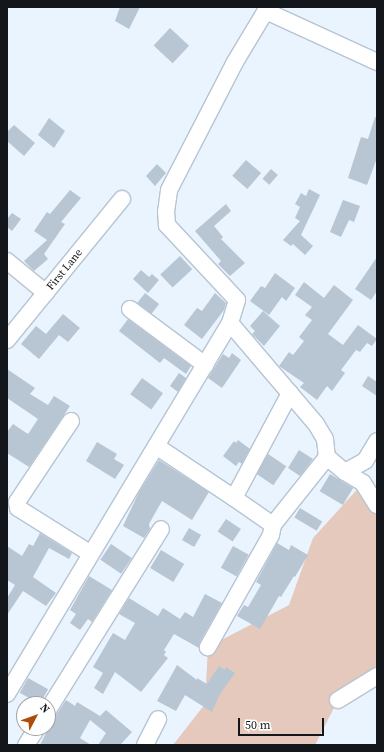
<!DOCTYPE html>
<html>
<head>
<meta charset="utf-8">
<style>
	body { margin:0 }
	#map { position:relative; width:384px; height:752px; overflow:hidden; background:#e9f4ff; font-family:"Source Serif 4",serif }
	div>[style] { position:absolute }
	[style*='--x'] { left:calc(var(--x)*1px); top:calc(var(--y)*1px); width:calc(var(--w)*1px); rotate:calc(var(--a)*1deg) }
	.green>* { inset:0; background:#e5c9bc }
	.building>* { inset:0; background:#b8c5d3; transform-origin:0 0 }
	.roads { filter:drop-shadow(1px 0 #b7c4d1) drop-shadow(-1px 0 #b7c4d1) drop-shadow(0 1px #b7c4d1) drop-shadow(0 -1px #b7c4d1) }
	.minor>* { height:16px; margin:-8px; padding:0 8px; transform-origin:8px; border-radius:8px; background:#fff }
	span { translate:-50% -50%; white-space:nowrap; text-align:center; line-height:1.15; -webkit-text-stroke:3.5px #fff; paint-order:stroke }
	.street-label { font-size:11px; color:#13171c }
	.frame { position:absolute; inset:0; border:8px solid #13171c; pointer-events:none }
	.north { position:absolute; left:16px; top:696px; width:40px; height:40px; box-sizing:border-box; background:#fff; border:1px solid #a1a2a4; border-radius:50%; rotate:49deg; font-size:11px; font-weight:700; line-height:16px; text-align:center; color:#13171c }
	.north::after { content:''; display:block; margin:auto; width:14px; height:18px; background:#ae4d0b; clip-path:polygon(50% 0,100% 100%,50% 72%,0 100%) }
	.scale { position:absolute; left:238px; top:718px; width:86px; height:18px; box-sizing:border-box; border:2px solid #13171c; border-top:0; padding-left:5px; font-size:12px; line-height:14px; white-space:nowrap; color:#13171c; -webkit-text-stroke:3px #fff; paint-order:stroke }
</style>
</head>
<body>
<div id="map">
	<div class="green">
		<div style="clip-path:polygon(363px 483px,377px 510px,377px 665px,338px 700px,315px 745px,173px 745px,205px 704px,208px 647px,289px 605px,313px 538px)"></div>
	</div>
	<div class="building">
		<div style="clip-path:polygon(120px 7px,140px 7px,129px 29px,115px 21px)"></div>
		<div style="left:170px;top:28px;width:26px;height:24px;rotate:43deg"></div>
		<div style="clip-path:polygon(375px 117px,377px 118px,377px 158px,367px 185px,348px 178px,361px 137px,368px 139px)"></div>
		<div style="clip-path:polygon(49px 118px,65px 131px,54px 148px,38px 135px)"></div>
		<div style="clip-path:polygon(14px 125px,35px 143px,24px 156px,7px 141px,7px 132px)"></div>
		<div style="left:246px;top:160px;width:20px;height:21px;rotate:41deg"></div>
		<div style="clip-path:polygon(157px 164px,166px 173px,155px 186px,146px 176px)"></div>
		<div style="left:271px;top:169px;width:9px;height:13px;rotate:41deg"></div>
		<div style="clip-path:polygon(309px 189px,320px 195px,301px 235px,313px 246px,305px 255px,293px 244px,291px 246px,283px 240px,300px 221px,295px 218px,300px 207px,295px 204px,301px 193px,306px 196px)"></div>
		<div style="clip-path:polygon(70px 190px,81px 198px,61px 222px,65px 224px,44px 254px,48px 259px,34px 271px,24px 261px,47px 240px,34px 231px,47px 212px,50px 214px)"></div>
		<div style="clip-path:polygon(343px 200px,360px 206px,354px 222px,349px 220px,341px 237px,330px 232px)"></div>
		<div style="clip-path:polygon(226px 204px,231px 211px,214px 226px,223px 237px,221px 239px,245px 263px,230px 276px,218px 264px,221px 261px,195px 231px)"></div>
		<div style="clip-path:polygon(12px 213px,21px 219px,12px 231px,7px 227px,7px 219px)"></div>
		<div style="left:180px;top:256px;width:18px;height:27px;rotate:47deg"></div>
		<div style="clip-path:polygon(377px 257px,377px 291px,371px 300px,355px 289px)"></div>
		<div style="clip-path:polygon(141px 270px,149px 277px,152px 274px,159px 280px,148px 293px,133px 279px)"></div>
		<div style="clip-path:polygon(275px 273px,295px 288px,286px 301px,282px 297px,269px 315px,250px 301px,261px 286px,265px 288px)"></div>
		<div style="clip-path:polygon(304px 282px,324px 298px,334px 285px,353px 300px,328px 334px,343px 345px,358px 325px,377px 339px,372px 346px,367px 343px,360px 352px,356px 350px,341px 370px,345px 373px,332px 391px,327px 386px,317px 400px,300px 387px,304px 383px,279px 366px,289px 352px,293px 355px,304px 341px,299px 337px,312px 320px,305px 315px,312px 307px,295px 295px)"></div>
		<div style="left:145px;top:293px;width:18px;height:13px;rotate:38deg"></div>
		<div style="clip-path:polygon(215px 293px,226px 303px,224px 310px,202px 339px,184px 325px,197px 308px,202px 311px)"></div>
		<div style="clip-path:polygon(263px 311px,280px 326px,264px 346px,252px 334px,255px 331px,250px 326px)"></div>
		<div style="clip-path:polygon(63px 314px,80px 328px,68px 342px,59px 335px,39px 359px,21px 344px,36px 326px,46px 334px)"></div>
		<div style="clip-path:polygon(128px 319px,191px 366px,186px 374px,164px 358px,160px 363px,119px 331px)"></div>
		<div style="clip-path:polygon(232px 353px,241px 360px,222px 388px,208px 378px,223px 354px,229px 358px)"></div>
		<div style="clip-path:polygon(7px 369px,35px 388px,30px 394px,48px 405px,54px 396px,70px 406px,29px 467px,7px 453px,7px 432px,13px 424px,28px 434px,38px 419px,7px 398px)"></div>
		<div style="clip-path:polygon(179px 373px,186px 378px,178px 392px,170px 386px)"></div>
		<div style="clip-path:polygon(368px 376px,377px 382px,377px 396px,362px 386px)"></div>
		<div style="left:142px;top:378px;width:26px;height:20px;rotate:36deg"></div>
		<div style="clip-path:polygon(238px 440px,250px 449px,242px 464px,239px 462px,236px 466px,223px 456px,234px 441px,236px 443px)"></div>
		<div style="clip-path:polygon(97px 442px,117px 454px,114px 459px,124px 465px,115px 479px,86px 461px)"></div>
		<div style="clip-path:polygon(299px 450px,313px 459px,300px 476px,288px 468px)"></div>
		<div style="left:268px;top:454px;width:22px;height:23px;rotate:34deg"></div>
		<div style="clip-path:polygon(159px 460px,209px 492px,192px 520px,162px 501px,149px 524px,150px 529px,144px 538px,123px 526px,139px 492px)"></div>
		<div style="left:330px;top:474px;width:27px;height:20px;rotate:31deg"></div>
		<div style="left:300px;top:508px;width:26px;height:11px;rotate:31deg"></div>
		<div style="left:226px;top:519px;width:18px;height:15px;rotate:34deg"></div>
		<div style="left:189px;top:528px;width:14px;height:14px;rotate:30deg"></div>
		<div style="clip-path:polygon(40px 533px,72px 553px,69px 559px,49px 548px,33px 577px,56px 593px,46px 606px,23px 591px,7px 615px,7px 598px,15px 585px,7px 580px,7px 546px,22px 556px,29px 544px,33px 546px)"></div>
		<div style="clip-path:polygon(277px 543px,289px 550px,291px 545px,308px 555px,295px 577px,294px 576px,281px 597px,279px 596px,260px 629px,237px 616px,244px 605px,248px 607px,261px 585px,256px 582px)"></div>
		<div style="left:111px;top:544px;width:25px;height:19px;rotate:34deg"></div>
		<div style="left:233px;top:546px;width:18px;height:25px;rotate:29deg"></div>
		<div style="left:161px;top:550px;width:27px;height:21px;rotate:31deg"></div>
		<div style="clip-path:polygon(89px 576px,112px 590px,92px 622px,88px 619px,80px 630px,70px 623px,76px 614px,70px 610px)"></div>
		<div style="clip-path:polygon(205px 594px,222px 603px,200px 642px,199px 648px,174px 634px,164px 650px,166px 652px,164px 655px,168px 658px,141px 692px,115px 672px,103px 694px,94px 688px,103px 673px,93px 667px,113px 633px,125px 640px,135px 623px,119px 614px,129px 598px,158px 616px,163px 608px,180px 619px,185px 612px,193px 617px)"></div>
		<div style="clip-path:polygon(177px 665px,197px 680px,197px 678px,207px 684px,219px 666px,225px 670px,226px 667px,235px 673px,220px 694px,212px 712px,185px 695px,176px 711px,157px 701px)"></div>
		<div style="left:28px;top:678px;width:23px;height:17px;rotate:29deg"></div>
		<div style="clip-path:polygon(66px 700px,75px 706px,77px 702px,100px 716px,106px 710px,132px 732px,120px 745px,98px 745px,106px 733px,90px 720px,80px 738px,91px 745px,40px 745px,48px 729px,46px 728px,48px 728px,48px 723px,51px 719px,53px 720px)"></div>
	</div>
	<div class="roads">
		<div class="minor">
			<div style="--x:266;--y:11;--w:122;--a:24.7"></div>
			<div style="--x:7;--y:261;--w:50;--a:39.4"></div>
			<div style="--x:130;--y:309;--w:94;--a:36.7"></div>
			<div style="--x:230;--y:323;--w:133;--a:49.6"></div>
			<div style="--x:316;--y:424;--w:17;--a:59"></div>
			<div style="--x:325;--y:439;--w:18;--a:84"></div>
			<div style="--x:327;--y:457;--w:87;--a:128.5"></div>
			<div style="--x:7;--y:340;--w:182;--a:-50.8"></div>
			<div style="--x:71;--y:421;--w:97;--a:123.7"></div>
			<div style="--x:17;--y:502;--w:6;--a:81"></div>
			<div style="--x:18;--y:508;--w:86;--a:32.2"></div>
			<div style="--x:156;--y:446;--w:94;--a:33.7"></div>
			<div style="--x:234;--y:498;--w:47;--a:34.7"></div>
			<div style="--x:273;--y:525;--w:10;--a:101"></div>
			<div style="--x:271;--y:535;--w:129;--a:119.4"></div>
			<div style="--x:327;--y:457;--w:23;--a:40"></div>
			<div style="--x:345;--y:472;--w:21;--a:31"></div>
			<div style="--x:363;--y:483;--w:26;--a:58"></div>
			<div style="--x:345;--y:472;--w:23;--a:-29"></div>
			<div style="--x:365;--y:461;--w:23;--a:-59"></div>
			<div style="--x:234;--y:498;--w:119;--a:-61.9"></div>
			<div style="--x:7;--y:694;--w:433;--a:-59"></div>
			<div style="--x:230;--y:323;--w:24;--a:-73"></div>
			<div style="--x:237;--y:300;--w:103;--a:-133"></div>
			<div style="--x:167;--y:225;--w:13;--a:-94"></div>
			<div style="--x:166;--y:212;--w:22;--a:-82"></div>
			<div style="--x:169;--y:190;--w:144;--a:-62.7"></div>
			<div style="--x:235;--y:62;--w:64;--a:-59"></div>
			<div style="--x:338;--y:700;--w:46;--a:-31.6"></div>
			<div style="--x:48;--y:710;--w:213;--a:-58"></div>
			<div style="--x:26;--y:745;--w:20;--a:-57"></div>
			<div style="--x:145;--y:745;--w:29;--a:-63"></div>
		</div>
	</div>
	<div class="street-label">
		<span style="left:65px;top:270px;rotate:-51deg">First Lane</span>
	</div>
	<div class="frame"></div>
	<div class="north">N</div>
	<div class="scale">50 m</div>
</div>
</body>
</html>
